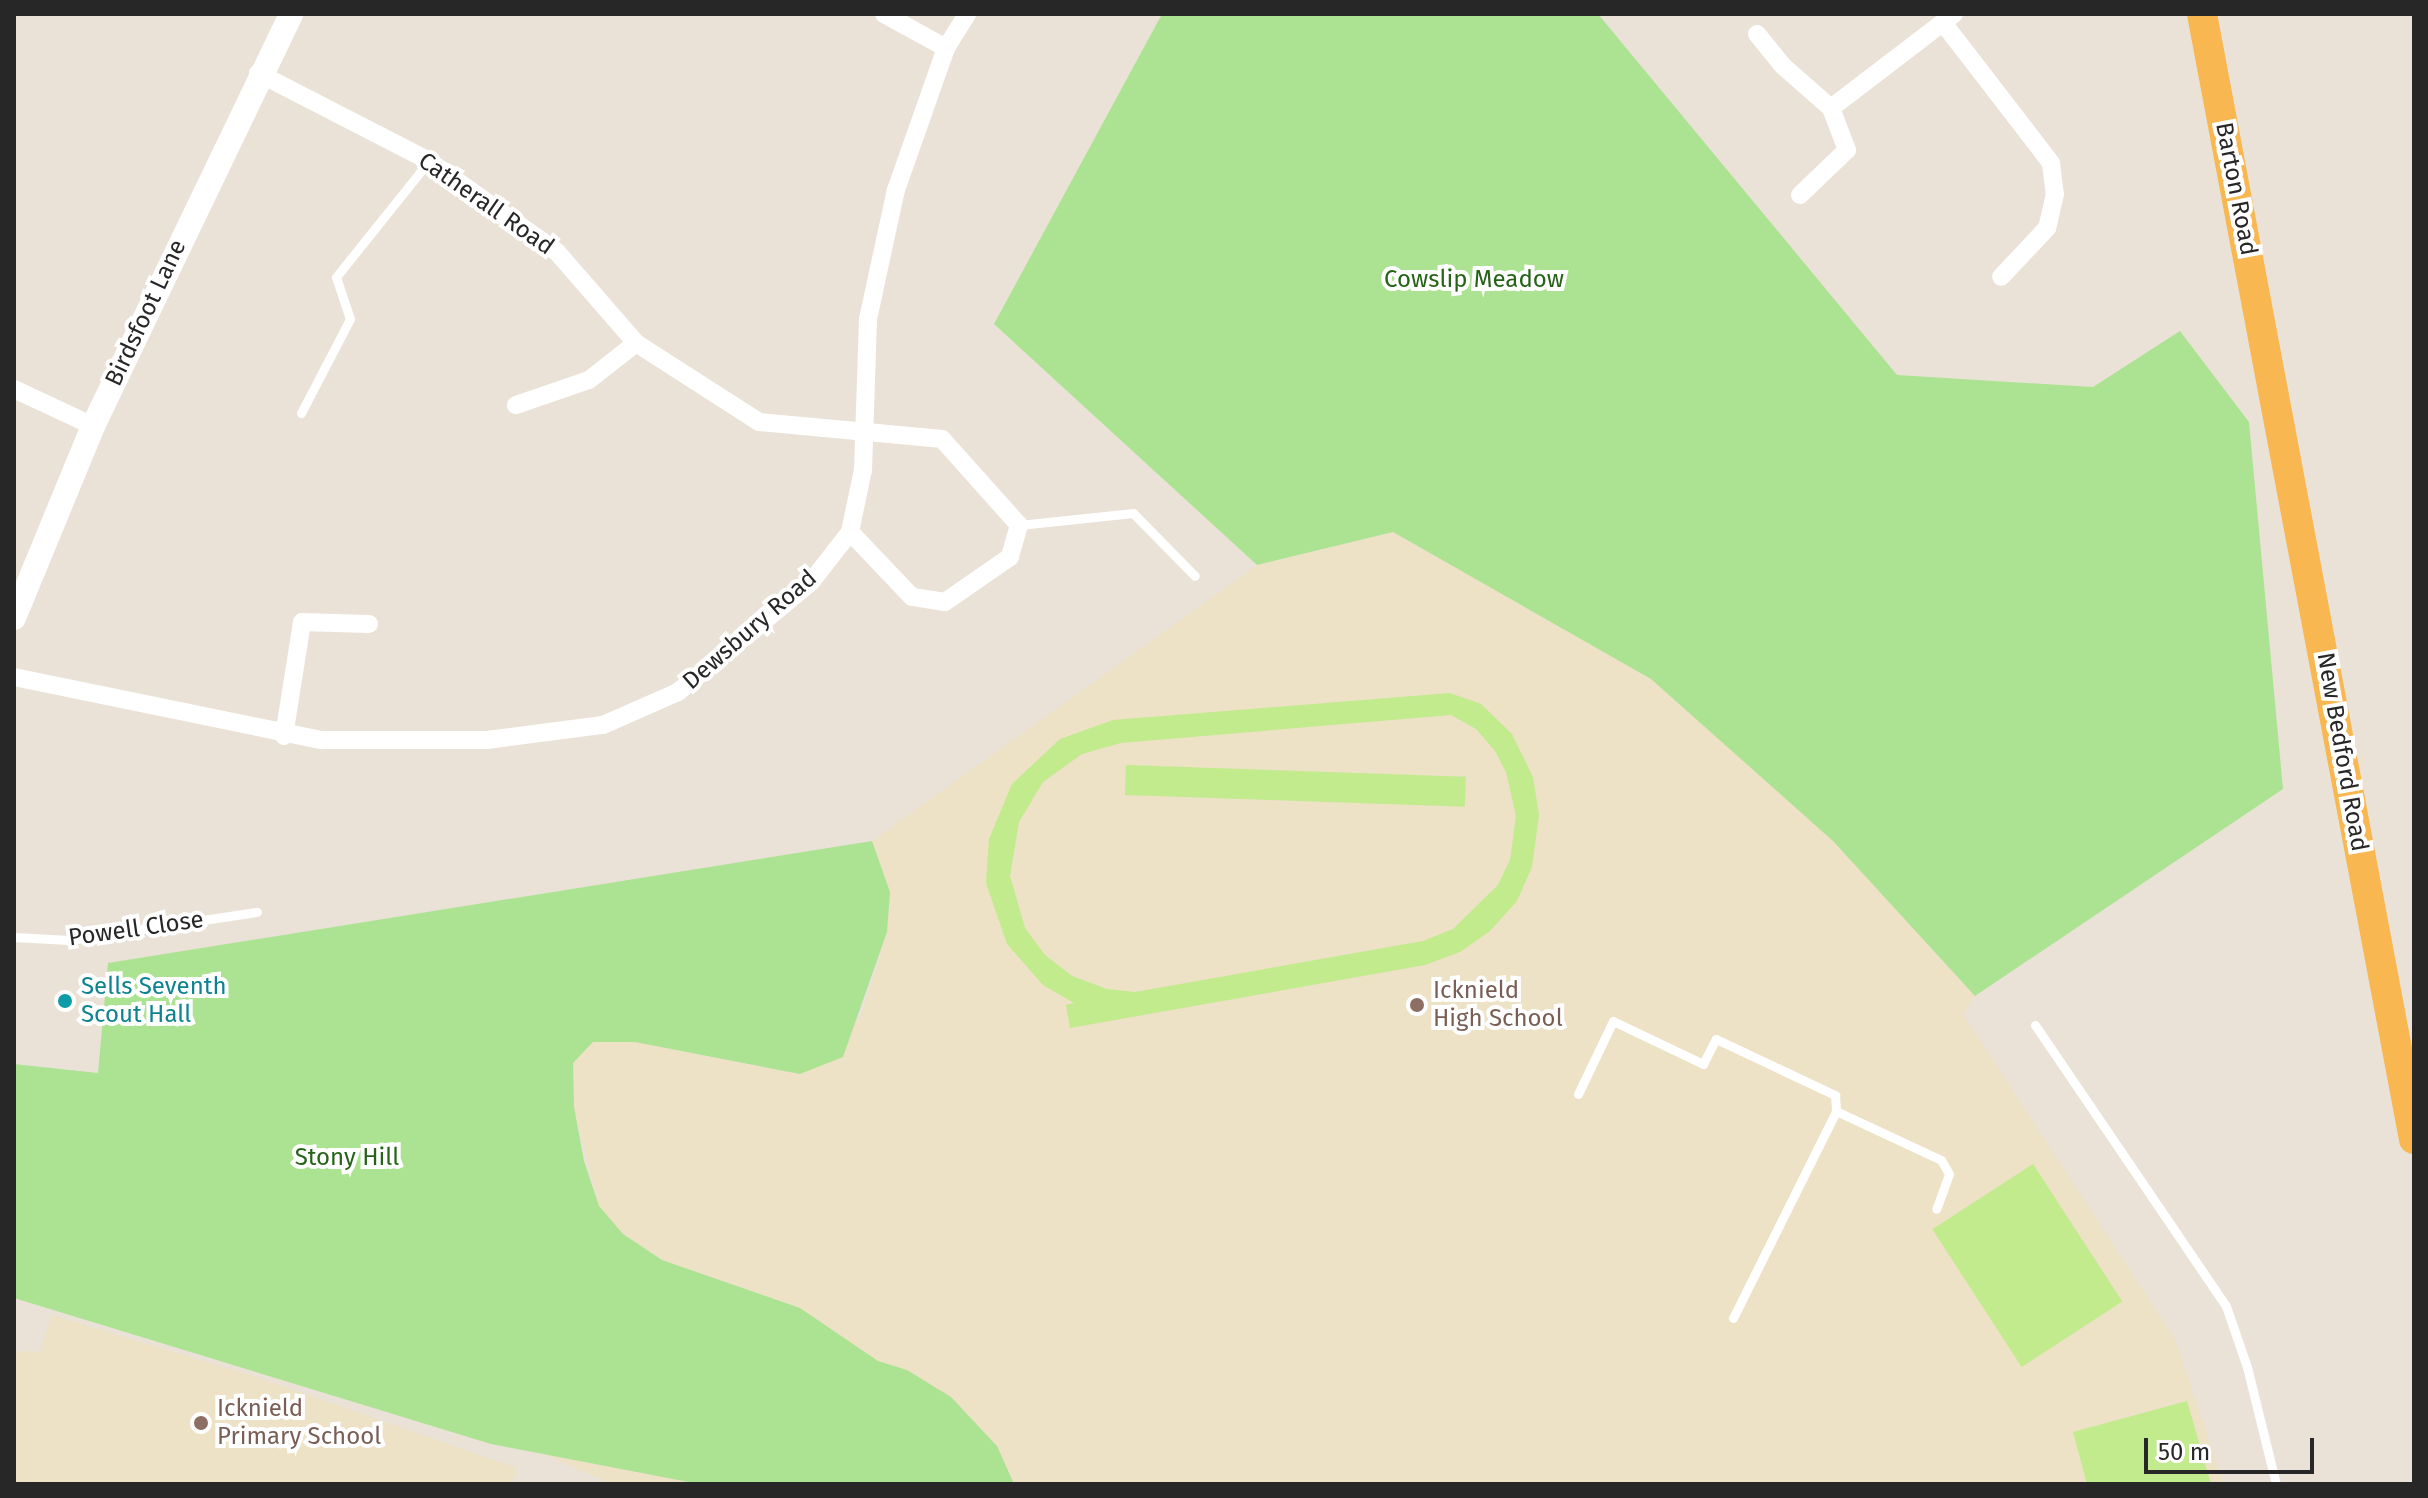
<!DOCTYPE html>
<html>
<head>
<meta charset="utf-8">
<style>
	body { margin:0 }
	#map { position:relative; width:2428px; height:1498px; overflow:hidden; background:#eae2d7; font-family:"Fira Sans",sans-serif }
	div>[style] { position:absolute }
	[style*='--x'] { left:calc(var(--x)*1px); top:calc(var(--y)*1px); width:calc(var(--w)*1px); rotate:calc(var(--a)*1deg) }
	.education>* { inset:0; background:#ede1c6 }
	.green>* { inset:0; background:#ace392 }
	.pitch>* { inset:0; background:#c1eb8d; transform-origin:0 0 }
	.service>* { height:9px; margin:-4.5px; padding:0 4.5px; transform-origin:4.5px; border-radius:4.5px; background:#fff }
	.minor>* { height:18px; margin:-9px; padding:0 9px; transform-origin:9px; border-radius:9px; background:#fff }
	.tertiary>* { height:24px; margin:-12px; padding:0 12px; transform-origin:12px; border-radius:12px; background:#fff }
	.trunk>* { height:30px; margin:-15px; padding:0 15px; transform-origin:15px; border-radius:15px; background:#f8b751 }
	.dots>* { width:22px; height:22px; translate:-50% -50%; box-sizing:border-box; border:4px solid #fff; border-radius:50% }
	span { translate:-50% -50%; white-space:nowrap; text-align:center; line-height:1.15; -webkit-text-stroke:8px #fff; paint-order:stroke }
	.street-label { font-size:24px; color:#272727 }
	.park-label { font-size:24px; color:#266317 }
	.culture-label { font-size:24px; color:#0d838f }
	.left { translate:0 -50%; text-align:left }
	.education-label { font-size:24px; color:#785e54 }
	.frame { position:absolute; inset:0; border:16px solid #272727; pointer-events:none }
	.scale { position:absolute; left:2144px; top:1438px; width:170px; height:36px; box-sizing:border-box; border:4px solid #272727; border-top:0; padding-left:10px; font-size:24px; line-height:28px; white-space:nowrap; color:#272727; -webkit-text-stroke:6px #fff; paint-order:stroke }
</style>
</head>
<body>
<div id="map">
	<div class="education">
		<div style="clip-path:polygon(1393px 532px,1651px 679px,1833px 841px,1975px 996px,1963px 1014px,2176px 1341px,2224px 1484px,1014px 1484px,997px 1446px,950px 1397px,907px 1370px,878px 1361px,800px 1308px,662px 1260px,623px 1234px,599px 1206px,574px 1107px,573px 1063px,593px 1042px,635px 1042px,799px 1074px,860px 1019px,875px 974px,887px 932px,890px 892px,872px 841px,1257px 565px)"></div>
		<div style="clip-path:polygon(52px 1315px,260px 1378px,517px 1468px,512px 1484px,14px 1484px,14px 1351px,40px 1352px)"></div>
		<div style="clip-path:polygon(544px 1454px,699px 1484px,611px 1484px)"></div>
	</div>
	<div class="green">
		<div style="clip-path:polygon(1162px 14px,1598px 14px,1897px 375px,2093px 387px,2180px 331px,2249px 422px,2283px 789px,1975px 996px,1833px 841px,1651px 679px,1393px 532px,1257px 565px,994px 324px)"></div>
		<div style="clip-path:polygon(872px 841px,890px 892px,887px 932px,843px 1057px,800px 1074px,635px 1042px,593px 1042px,573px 1063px,574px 1107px,584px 1161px,599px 1206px,623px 1234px,662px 1260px,800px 1308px,878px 1361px,907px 1370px,951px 1397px,997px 1446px,1014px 1484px,699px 1484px,491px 1444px,14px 1298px,14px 1064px,98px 1073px,108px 963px)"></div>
	</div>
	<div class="pitch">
		<div style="clip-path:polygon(evenodd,1450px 693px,1481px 704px,1512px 734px,1533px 777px,1539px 815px,1532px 867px,1517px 901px,1490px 931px,1460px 952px,1425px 965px,1070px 1028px,1066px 1005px,1074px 1003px,1043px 985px,1007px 944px,986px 883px,989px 839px,1012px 784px,1060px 739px,1113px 720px,1450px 693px,1451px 715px,1476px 729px,1495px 751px,1506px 772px,1516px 816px,1510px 860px,1498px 885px,1453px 929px,1423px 941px,1135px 992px,1107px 989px,1072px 976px,1045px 955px,1025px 928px,1010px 876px,1019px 822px,1043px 782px,1082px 754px,1121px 743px,1451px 715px)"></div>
		<div style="left:1126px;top:765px;width:340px;height:30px;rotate:2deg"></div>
		<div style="left:2033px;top:1164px;width:164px;height:120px;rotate:57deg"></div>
		<div style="clip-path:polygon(2187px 1401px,2211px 1484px,2087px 1484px,2073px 1432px)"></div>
	</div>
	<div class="service">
		<div style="--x:301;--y:413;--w:106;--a:-62.5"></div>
		<div style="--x:350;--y:319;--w:44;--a:-108.4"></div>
		<div style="--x:336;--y:277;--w:149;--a:-51.3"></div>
		<div style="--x:1019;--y:525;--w:115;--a:-6"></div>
		<div style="--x:1133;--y:513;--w:88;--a:45.5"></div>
		<div style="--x:14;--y:937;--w:55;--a:3.1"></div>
		<div style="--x:69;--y:940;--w:190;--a:-8.5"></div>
		<div style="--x:2035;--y:1025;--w:340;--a:55.8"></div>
		<div style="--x:2226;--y:1306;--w:65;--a:71"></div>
		<div style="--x:2247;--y:1367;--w:121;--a:76.1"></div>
		<div style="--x:1578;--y:1094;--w:81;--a:-64.4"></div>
		<div style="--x:1613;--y:1021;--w:100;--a:25.5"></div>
		<div style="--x:1703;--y:1064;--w:28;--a:-63"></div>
		<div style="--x:1716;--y:1039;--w:132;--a:25.2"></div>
		<div style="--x:1835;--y:1095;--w:16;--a:86"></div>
		<div style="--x:1733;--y:1318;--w:231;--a:-63.5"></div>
		<div style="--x:1836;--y:1111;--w:116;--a:25"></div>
		<div style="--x:1941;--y:1160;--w:16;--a:60"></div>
		<div style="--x:1949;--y:1174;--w:37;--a:110"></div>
	</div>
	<div class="minor">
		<div style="--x:884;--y:14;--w:71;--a:28.7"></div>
		<div style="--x:1944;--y:24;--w:175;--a:52.4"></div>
		<div style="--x:2051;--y:163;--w:31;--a:83"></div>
		<div style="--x:2055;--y:194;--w:35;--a:103"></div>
		<div style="--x:2047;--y:228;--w:67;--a:133.2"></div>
		<div style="--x:1757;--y:34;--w:41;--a:50.9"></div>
		<div style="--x:1783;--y:66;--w:64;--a:41.2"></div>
		<div style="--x:258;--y:73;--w:192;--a:27.2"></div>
		<div style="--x:429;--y:161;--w:157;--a:35.4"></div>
		<div style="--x:557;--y:252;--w:121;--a:49"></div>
		<div style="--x:636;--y:343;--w:146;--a:32.7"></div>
		<div style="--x:759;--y:422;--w:184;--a:5.3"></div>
		<div style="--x:942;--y:439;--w:115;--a:48.2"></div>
		<div style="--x:1019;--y:525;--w:33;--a:106"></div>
		<div style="--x:1010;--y:557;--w:79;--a:145.3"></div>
		<div style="--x:945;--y:602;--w:33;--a:-171"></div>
		<div style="--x:912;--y:597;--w:90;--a:-133.6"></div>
		<div style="--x:1800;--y:195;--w:65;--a:-43.8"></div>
		<div style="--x:1847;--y:150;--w:45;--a:-110.9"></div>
		<div style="--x:1831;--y:108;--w:155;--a:-37.4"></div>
		<div style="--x:14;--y:389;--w:87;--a:25.1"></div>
		<div style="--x:516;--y:405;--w:77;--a:-18.9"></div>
		<div style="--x:589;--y:380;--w:60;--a:-38.2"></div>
		<div style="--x:14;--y:677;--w:314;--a:11.6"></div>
		<div style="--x:322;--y:740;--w:165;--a:0"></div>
		<div style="--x:487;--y:740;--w:117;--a:-7.4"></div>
		<div style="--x:603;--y:725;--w:82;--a:-23.7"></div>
		<div style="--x:678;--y:692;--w:173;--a:-39.6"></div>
		<div style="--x:811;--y:582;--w:63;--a:-52"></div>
		<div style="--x:850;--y:532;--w:63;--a:-78.2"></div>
		<div style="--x:863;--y:470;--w:151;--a:-88.1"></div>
		<div style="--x:868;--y:319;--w:132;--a:-77.8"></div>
		<div style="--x:896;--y:190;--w:151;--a:-70.6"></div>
		<div style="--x:946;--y:48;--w:40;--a:-58"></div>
		<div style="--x:284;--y:736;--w:115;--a:-81"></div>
		<div style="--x:302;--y:622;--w:67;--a:1.7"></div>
	</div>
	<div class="tertiary">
		<div style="--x:14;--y:618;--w:208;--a:-67.6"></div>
		<div style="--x:93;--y:426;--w:457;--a:-64.3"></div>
	</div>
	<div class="trunk">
		<div style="--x:2202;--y:14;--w:1145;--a:79.33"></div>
	</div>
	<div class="dots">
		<div style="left:65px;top:1001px;background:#0f9aa8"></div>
		<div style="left:1417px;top:1005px;background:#8d6e63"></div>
		<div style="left:201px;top:1423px;background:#8d6e63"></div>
	</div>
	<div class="street-label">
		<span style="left:2236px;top:189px;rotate:79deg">Barton Road</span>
		<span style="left:486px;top:204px;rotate:35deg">Catherall Road</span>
		<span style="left:146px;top:313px;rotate:-65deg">Birdsfoot Lane</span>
		<span style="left:750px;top:630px;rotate:-41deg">Dewsbury Road</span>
		<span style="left:2342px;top:752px;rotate:80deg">New Bedford Road</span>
		<span style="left:136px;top:929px;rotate:-8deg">Powell Close</span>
	</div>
	<div class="park-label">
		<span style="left:1474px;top:280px">Cowslip Meadow</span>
		<span style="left:347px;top:1158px">Stony Hill</span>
	</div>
	<div class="culture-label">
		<span class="left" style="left:81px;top:1001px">Sells Seventh<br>Scout Hall</span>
	</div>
	<div class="education-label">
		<span class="left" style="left:1433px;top:1005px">Icknield<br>High School</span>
		<span class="left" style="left:217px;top:1423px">Icknield<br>Primary School</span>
	</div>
	<div class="frame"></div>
	<div class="scale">50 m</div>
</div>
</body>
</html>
